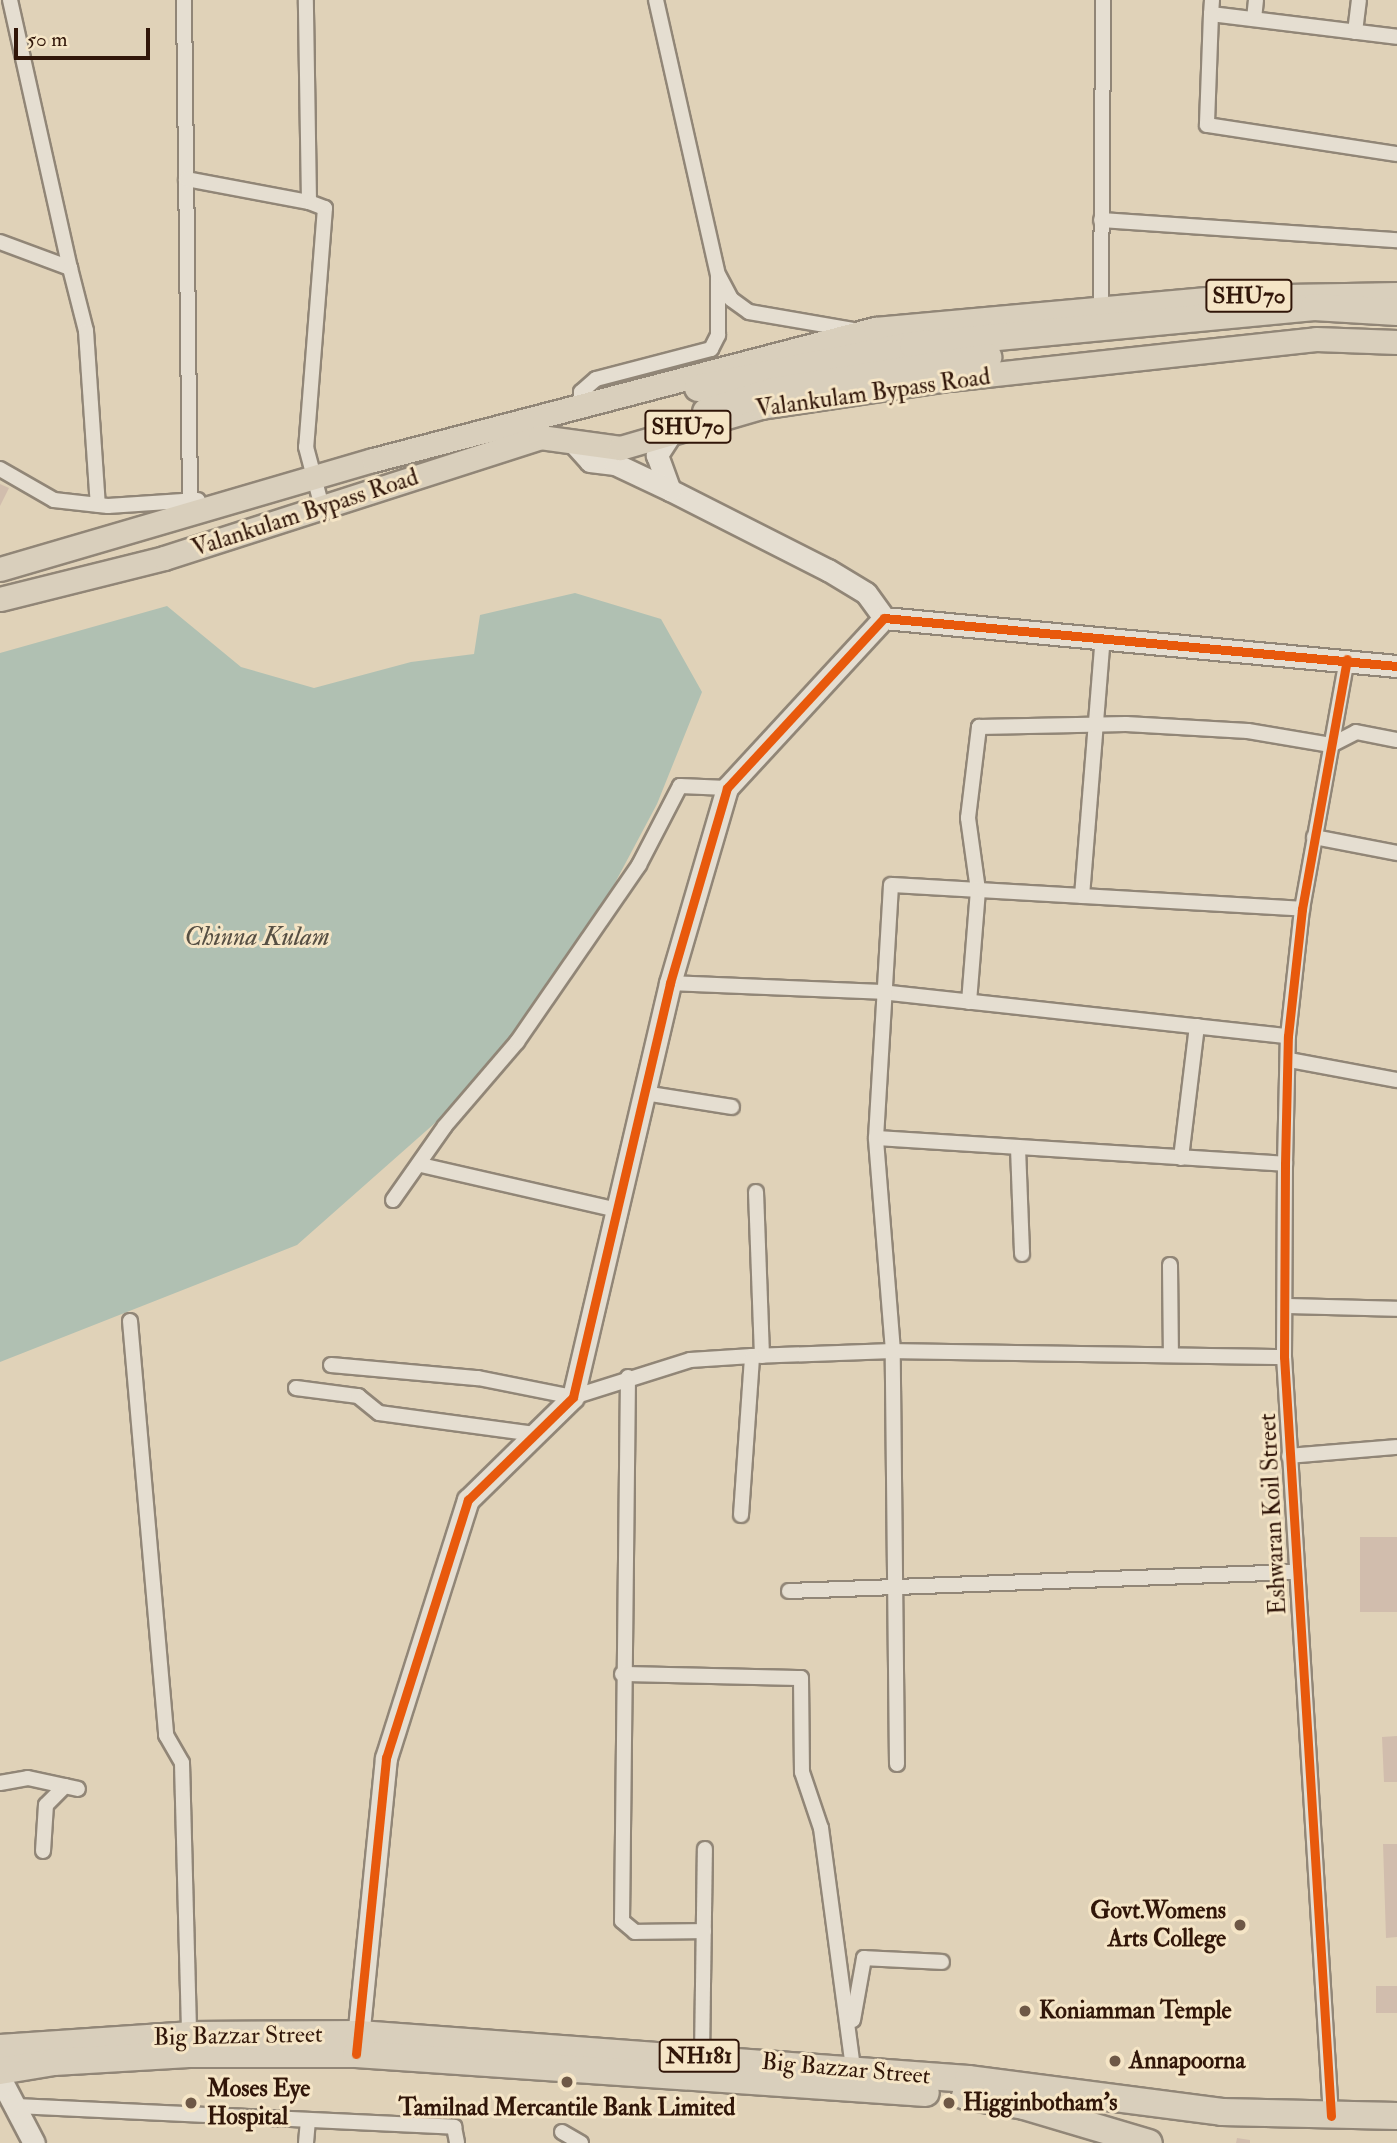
<!DOCTYPE html>
<html>
<head>
<meta charset="utf-8">
<style>
	body { margin:0 }
	#map { position:relative; width:1397px; height:2143px; overflow:hidden; background:#e0d2b8; font-family:"IM FELL Double Pica",serif }
	div>[style] { position:absolute }
	[style*='--x'] { left:calc(var(--x)*1px); top:calc(var(--y)*1px); width:calc(var(--w)*1px); rotate:calc(var(--a)*1deg) }
	.water>* { inset:0; background:#b0c0b2 }
	.building>* { inset:0; background:#d1bdad; transform-origin:0 0 }
	.roads { filter:drop-shadow(2px 0 #918677) drop-shadow(-2px 0 #918677) drop-shadow(0 2px #918677) drop-shadow(0 -2px #918677) }
	.street>* { height:14px; margin:-7px; padding:0 7px; transform-origin:7px; border-radius:7px; background:#e5ded1 }
	.secondary>* { height:21px; margin:-10.5px; padding:0 10.5px; transform-origin:10.5px; border-radius:10.5px; background:#e5ded1 }
	.primary>* { height:23px; margin:-11.5px; padding:0 11.5px; transform-origin:11.5px; border-radius:11.5px; background:#d9cfbc }
	.highway>* { height:26px; margin:-13px; padding:0 13px; transform-origin:13px; border-radius:13px; background:#d9cfbc }
	.cycleway>* { height:9px; margin:-4.5px; padding:0 4.5px; transform-origin:4.5px; border-radius:4.5px; background:#e8590c }
	.dots>* { width:19px; height:19px; translate:-50% -50%; box-sizing:border-box; border:4px solid #f5e5c6; border-radius:50% }
	span { translate:-50% -50%; white-space:nowrap; text-align:center; line-height:1.15; -webkit-text-stroke:6px #f5e5c6; paint-order:stroke }
	.shield-label span { padding:2px 5px; background:#f5e5c6; border:2px solid; border-radius:5px; -webkit-text-stroke-width:0 }
	.shield-label { font-size:23px; color:#311609; font-weight:700 }
	.street-label { font-size:24px; color:#311609 }
	.poi-label { font-size:24px; color:#311609; font-weight:700 }
	.right { translate:-100% -50%; text-align:right }
	.left { translate:0 -50%; text-align:left }
	.water-label { font-size:26px; color:#564f43; font-style:italic }
	.scale { position:absolute; left:14px; top:28px; width:136px; height:32px; box-sizing:border-box; border:4px solid #311609; border-top:0; padding-left:9px; font-size:21px; line-height:24px; white-space:nowrap; color:#311609; -webkit-text-stroke:5px #f5e5c6; paint-order:stroke }
</style>
</head>
<body>
<div id="map">
	<div class="water">
		<div style="clip-path:polygon(575px 593px,661px 619px,702px 692px,657px 804px,576px 956px,452px 1108px,297px 1245px,0 1362px,0 653px,167px 606px,241px 667px,314px 688px,411px 662px,474px 654px,480px 615px)"></div>
	</div>
	<div class="building">
		<div style="clip-path:polygon(0 484px,9px 488px,0 506px)"></div>
		<div style="left:1397px;top:1537px;width:75px;height:37px;rotate:90deg"></div>
		<div style="clip-path:polygon(1397px 1736px,1397px 1782px,1384px 1782px,1382px 1737px)"></div>
		<div style="clip-path:polygon(1383px 1844px,1397px 1844px,1397px 1937px,1386px 1938px)"></div>
		<div style="left:1397px;top:1986px;width:27px;height:21px;rotate:90deg"></div>
		<div style="clip-path:polygon(1237px 2138px,1250px 2140px,1250px 2143px,1236px 2143px)"></div>
	</div>
	<div class="roads">
		<div class="street">
			<div style="--x:10;--y:0;--w:275;--a:77.4"></div>
			<div style="--x:184;--y:0;--w:501;--a:89.31"></div>
			<div style="--x:1212;--y:0;--w:14;--a:94"></div>
			<div style="--x:1211;--y:14;--w:187;--a:7"></div>
			<div style="--x:1211;--y:14;--w:111;--a:92.1"></div>
			<div style="--x:1207;--y:125;--w:192;--a:8.7"></div>
			<div style="--x:1254;--y:19;--w:19;--a:-84"></div>
			<div style="--x:1355;--y:32;--w:32;--a:-83"></div>
			<div style="--x:186;--y:179;--w:125;--a:10.6"></div>
			<div style="--x:309;--y:202;--w:202;--a:-90.9"></div>
			<div style="--x:309;--y:202;--w:17;--a:21"></div>
			<div style="--x:325;--y:208;--w:240;--a:94.5"></div>
			<div style="--x:306;--y:447;--w:62;--a:75.1"></div>
			<div style="--x:1101;--y:220;--w:297;--a:3.9"></div>
			<div style="--x:0;--y:242;--w:75;--a:20.4"></div>
			<div style="--x:70;--y:268;--w:65;--a:75.7"></div>
			<div style="--x:86;--y:331;--w:174;--a:86.1"></div>
			<div style="--x:719;--y:276;--w:26;--a:62"></div>
			<div style="--x:731;--y:299;--w:22;--a:36"></div>
			<div style="--x:749;--y:312;--w:107;--a:9.7"></div>
			<div style="--x:1101;--y:307;--w:307;--a:-89.6"></div>
			<div style="--x:581;--y:406;--w:14;--a:-90"></div>
			<div style="--x:581;--y:392;--w:20;--a:-41"></div>
			<div style="--x:596;--y:379;--w:119;--a:-14.6"></div>
			<div style="--x:711;--y:349;--w:16;--a:-63"></div>
			<div style="--x:718;--y:335;--w:60;--a:-90"></div>
			<div style="--x:718;--y:275;--w:282;--a:-102.7"></div>
			<div style="--x:0;--y:469;--w:62;--a:29.9"></div>
			<div style="--x:54;--y:500;--w:54;--a:6.3"></div>
			<div style="--x:108;--y:506;--w:90;--a:-3.8"></div>
			<div style="--x:1314;--y:837;--w:85;--a:10.9"></div>
			<div style="--x:1082;--y:896;--w:260;--a:-85.4"></div>
			<div style="--x:670;--y:983;--w:211;--a:2.4"></div>
			<div style="--x:881;--y:992;--w:409;--a:6.2"></div>
			<div style="--x:969;--y:1002;--w:112;--a:-85.4"></div>
			<div style="--x:978;--y:890;--w:73;--a:-97.9"></div>
			<div style="--x:968;--y:818;--w:92;--a:-83.1"></div>
			<div style="--x:979;--y:727;--w:147;--a:-1.2"></div>
			<div style="--x:1126;--y:724;--w:122;--a:3.3"></div>
			<div style="--x:1248;--y:731;--w:84;--a:9.6"></div>
			<div style="--x:1331;--y:745;--w:28;--a:-27"></div>
			<div style="--x:1356;--y:732;--w:42;--a:11"></div>
			<div style="--x:1289;--y:1060;--w:110;--a:10.5"></div>
			<div style="--x:644;--y:1093;--w:89;--a:9"></div>
			<div style="--x:876;--y:1138;--w:410;--a:3.6"></div>
			<div style="--x:1018;--y:1148;--w:106;--a:87.8"></div>
			<div style="--x:1181;--y:1158;--w:133;--a:-83.1"></div>
			<div style="--x:421;--y:1165;--w:201;--a:12.9"></div>
			<div style="--x:756;--y:1192;--w:164;--a:87.9"></div>
			<div style="--x:393;--y:1200;--w:90;--a:-54.9"></div>
			<div style="--x:445;--y:1126;--w:111;--a:-49.4"></div>
			<div style="--x:517;--y:1042;--w:215;--a:-55.4"></div>
			<div style="--x:639;--y:865;--w:89;--a:-62.6"></div>
			<div style="--x:680;--y:786;--w:47;--a:2.4"></div>
			<div style="--x:1170;--y:1265;--w:90;--a:89.4"></div>
			<div style="--x:1285;--y:1306;--w:112;--a:1.5"></div>
			<div style="--x:130;--y:1321;--w:416;--a:85"></div>
			<div style="--x:166;--y:1735;--w:32;--a:60"></div>
			<div style="--x:182;--y:1763;--w:272;--a:88.5"></div>
			<div style="--x:331;--y:1365;--w:148;--a:5.1"></div>
			<div style="--x:478;--y:1378;--w:97;--a:11.3"></div>
			<div style="--x:573;--y:1397;--w:123;--a:-17.5"></div>
			<div style="--x:690;--y:1360;--w:62;--a:-3.7"></div>
			<div style="--x:752;--y:1356;--w:141;--a:-2"></div>
			<div style="--x:893;--y:1351;--w:391;--a:0.9"></div>
			<div style="--x:628;--y:1377;--w:544;--a:90.63"></div>
			<div style="--x:622;--y:1921;--w:17;--a:40"></div>
			<div style="--x:635;--y:1932;--w:69;--a:-0.8"></div>
			<div style="--x:296;--y:1388;--w:63;--a:7.4"></div>
			<div style="--x:358;--y:1396;--w:27;--a:39"></div>
			<div style="--x:379;--y:1413;--w:157;--a:7.7"></div>
			<div style="--x:1289;--y:1456;--w:108;--a:-4.8"></div>
			<div style="--x:741;--y:1515;--w:159;--a:-86"></div>
			<div style="--x:789;--y:1591;--w:506;--a:-2.15"></div>
			<div style="--x:622;--y:1674;--w:179;--a:1.3"></div>
			<div style="--x:801;--y:1678;--w:94;--a:89.4"></div>
			<div style="--x:802;--y:1772;--w:59;--a:71.3"></div>
			<div style="--x:821;--y:1828;--w:243;--a:82.4"></div>
			<div style="--x:897;--y:1764;--w:413;--a:-90.6"></div>
			<div style="--x:893;--y:1351;--w:214;--a:-94.6"></div>
			<div style="--x:876;--y:1138;--w:253;--a:-86.6"></div>
			<div style="--x:891;--y:885;--w:412;--a:3.3"></div>
			<div style="--x:0;--y:1783;--w:28;--a:-10"></div>
			<div style="--x:28;--y:1778;--w:51;--a:12.4"></div>
			<div style="--x:43;--y:1851;--w:46;--a:-86.3"></div>
			<div style="--x:46;--y:1805;--w:27;--a:-45"></div>
			<div style="--x:853;--y:2020;--w:63;--a:-79.9"></div>
			<div style="--x:864;--y:1958;--w:78;--a:2.9"></div>
			<div style="--x:702;--y:2057;--w:208;--a:-89.2"></div>
			<div style="--x:16;--y:2106;--w:439;--a:2.7"></div>
			<div style="--x:454;--y:2127;--w:16;--a:79"></div>
			<div style="--x:1331;--y:2116;--w:760;--a:-93.54"></div>
			<div style="--x:1284;--y:1357;--w:193;--a:-89.7"></div>
			<div style="--x:1285;--y:1164;--w:128;--a:-88.7"></div>
			<div style="--x:1288;--y:1036;--w:128;--a:-83.7"></div>
			<div style="--x:1302;--y:909;--w:254;--a:-79.8"></div>
			<div style="--x:562;--y:2132;--w:22;--a:30"></div>
			<div style="--x:306;--y:2143;--w:21;--a:-85"></div>
		</div>
		<div class="secondary">
			<div style="--x:673;--y:430;--w:30;--a:123"></div>
			<div style="--x:657;--y:455;--w:37;--a:70"></div>
			<div style="--x:670;--y:490;--w:177;--a:26.9"></div>
			<div style="--x:828;--y:570;--w:44;--a:31.2"></div>
			<div style="--x:866;--y:593;--w:31;--a:54"></div>
			<div style="--x:574;--y:443;--w:24;--a:48"></div>
			<div style="--x:590;--y:461;--w:25;--a:7"></div>
			<div style="--x:615;--y:464;--w:61;--a:25.3"></div>
			<div style="--x:357;--y:2048;--w:291;--a:-84.3"></div>
			<div style="--x:386;--y:1758;--w:271;--a:-72.4"></div>
			<div style="--x:468;--y:1500;--w:147;--a:-44.4"></div>
			<div style="--x:573;--y:1397;--w:425;--a:-76.8"></div>
			<div style="--x:670;--y:983;--w:203;--a:-73.7"></div>
			<div style="--x:727;--y:788;--w:231;--a:-47.3"></div>
			<div style="--x:884;--y:618;--w:515;--a:5.35"></div>
			<div style="--x:0;--y:2078;--w:73;--a:62.4"></div>
		</div>
		<div class="primary">
			<div style="--x:0;--y:569;--w:389;--a:-16.3"></div>
			<div style="--x:373;--y:460;--w:519;--a:-14.63"></div>
			<div style="--x:875;--y:329;--w:352;--a:-5.2"></div>
			<div style="--x:1226;--y:297;--w:171;--a:-1"></div>
			<div style="--x:0;--y:599;--w:169;--a:-14"></div>
			<div style="--x:164;--y:558;--w:395;--a:-17.8"></div>
			<div style="--x:540;--y:437;--w:81;--a:7.8"></div>
			<div style="--x:620;--y:448;--w:147;--a:-16.2"></div>
			<div style="--x:761;--y:407;--w:190;--a:-8.5"></div>
			<div style="--x:949;--y:379;--w:369;--a:-6.2"></div>
			<div style="--x:1316;--y:339;--w:81;--a:2.1"></div>
		</div>
		<div class="highway">
			<div style="--x:698;--y:388;--w:219;--a:-11.3"></div>
			<div style="--x:913;--y:345;--w:403;--a:-5.4"></div>
			<div style="--x:1314;--y:307;--w:83;--a:3.4"></div>
			<div style="--x:706;--y:412;--w:69;--a:-17.7"></div>
			<div style="--x:772;--y:391;--w:219;--a:-8.9"></div>
			<div style="--x:0;--y:2048;--w:189;--a:-3.9"></div>
			<div style="--x:189;--y:2035;--w:170;--a:-0.3"></div>
			<div style="--x:359;--y:2034;--w:611;--a:4.23"></div>
			<div style="--x:968;--y:2079;--w:256;--a:7.4"></div>
			<div style="--x:1222;--y:2112;--w:175;--a:1.3"></div>
			<div style="--x:0;--y:2071;--w:55;--a:-9.5"></div>
			<div style="--x:54;--y:2062;--w:135;--a:-3.4"></div>
			<div style="--x:189;--y:2054;--w:167;--a:0"></div>
			<div style="--x:356;--y:2054;--w:571;--a:3.91"></div>
			<div style="--x:965;--y:2096;--w:60;--a:9.6"></div>
			<div style="--x:1024;--y:2106;--w:130;--a:16.5"></div>
		</div>
	</div>
	<div class="cycleway">
		<div style="--x:356;--y:2054;--w:298;--a:-84.2"></div>
		<div style="--x:386;--y:1758;--w:271;--a:-72.4"></div>
		<div style="--x:468;--y:1500;--w:147;--a:-44.4"></div>
		<div style="--x:573;--y:1397;--w:425;--a:-76.8"></div>
		<div style="--x:670;--y:983;--w:203;--a:-73.7"></div>
		<div style="--x:727;--y:788;--w:231;--a:-47.3"></div>
		<div style="--x:884;--y:618;--w:515;--a:5.35"></div>
		<div style="--x:1331;--y:2116;--w:760;--a:-93.54"></div>
		<div style="--x:1284;--y:1357;--w:193;--a:-89.7"></div>
		<div style="--x:1285;--y:1164;--w:128;--a:-88.7"></div>
		<div style="--x:1288;--y:1036;--w:128;--a:-83.7"></div>
		<div style="--x:1302;--y:909;--w:254;--a:-79.8"></div>
	</div>
	<div class="dots">
		<div style="left:1240px;top:1925px;background:#6e5846"></div>
		<div style="left:1025px;top:2011px;background:#6e5846"></div>
		<div style="left:1115px;top:2061px;background:#6e5846"></div>
		<div style="left:567px;top:2082px;background:#6e5846"></div>
		<div style="left:191px;top:2103px;background:#6e5846"></div>
		<div style="left:949px;top:2103px;background:#6e5846"></div>
	</div>
	<div class="shield-label">
		<span style="left:1249px;top:296px">SHU70</span>
		<span style="left:688px;top:427px">SHU70</span>
		<span style="left:699px;top:2056px">NH181</span>
	</div>
	<div class="street-label">
		<span style="left:873px;top:393px;rotate:-8deg">Valankulam Bypass Road</span>
		<span style="left:305px;top:513px;rotate:-18deg">Valankulam Bypass Road</span>
		<span style="left:1273px;top:1514px;rotate:-93deg">Eshwaran Koil Street</span>
		<span style="left:238px;top:2036px;rotate:-1deg">Big Bazzar Street</span>
		<span style="left:846px;top:2069px;rotate:5deg">Big Bazzar Street</span>
	</div>
	<div class="poi-label">
		<span class="right" style="left:1226px;top:1925px">Govt.Womens<br>Arts College</span>
		<span class="left" style="left:1039px;top:2011px">Koniamman Temple</span>
		<span class="left" style="left:1129px;top:2061px">Annapoorna</span>
		<span class="left" style="left:207px;top:2103px">Moses Eye<br>Hospital</span>
		<span class="left" style="left:963px;top:2103px">Higginbotham's</span>
		<span style="left:567px;top:2108px">Tamilnad Mercantile Bank Limited</span>
	</div>
	<div class="water-label">
		<span style="left:257px;top:938px">Chinna Kulam</span>
	</div>
	<div class="scale">50 m</div>
</div>
</body>
</html>
